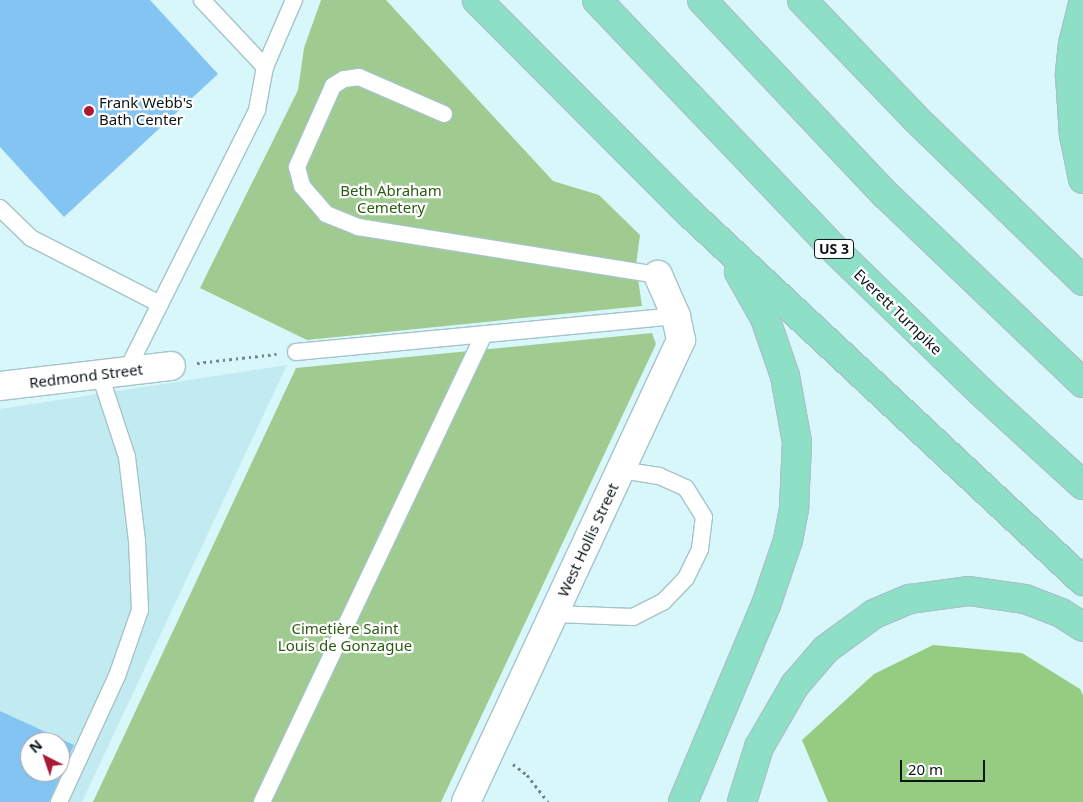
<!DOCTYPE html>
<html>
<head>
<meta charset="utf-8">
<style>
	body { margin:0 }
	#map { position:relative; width:1083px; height:802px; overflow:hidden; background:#d8f7fb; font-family:"Noto Sans",sans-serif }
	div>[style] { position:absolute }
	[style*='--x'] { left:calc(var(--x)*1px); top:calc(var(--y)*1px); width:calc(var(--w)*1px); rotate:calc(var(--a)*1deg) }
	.built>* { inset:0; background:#c2ebf1 }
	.green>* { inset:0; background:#a0cb90 }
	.forest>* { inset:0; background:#96cc82 }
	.building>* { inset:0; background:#84c4f3 }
	.path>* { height:3px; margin-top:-1.5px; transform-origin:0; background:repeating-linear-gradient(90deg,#718689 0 2.5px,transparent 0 6.5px) }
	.roads { filter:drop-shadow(1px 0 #a5c4c8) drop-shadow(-1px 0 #a5c4c8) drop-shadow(0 1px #a5c4c8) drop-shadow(0 -1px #a5c4c8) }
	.lane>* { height:16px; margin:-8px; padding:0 8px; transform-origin:8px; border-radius:8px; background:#fff }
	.street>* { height:28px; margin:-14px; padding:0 14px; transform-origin:14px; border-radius:14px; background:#fff }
	.highway>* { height:28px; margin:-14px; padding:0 14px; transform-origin:14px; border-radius:14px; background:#8de0c5 }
	.dots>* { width:14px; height:14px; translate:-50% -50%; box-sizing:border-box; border:2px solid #fff; border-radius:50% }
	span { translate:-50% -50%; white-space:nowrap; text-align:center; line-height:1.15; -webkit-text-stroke:4.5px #fff; paint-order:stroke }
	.shield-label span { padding:1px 4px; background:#fff; border:1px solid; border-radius:4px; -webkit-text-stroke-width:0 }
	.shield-label { font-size:14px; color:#0a1517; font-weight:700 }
	.poi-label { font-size:15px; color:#0a1517 }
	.left { translate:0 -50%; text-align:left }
	.park-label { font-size:15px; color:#2a5c11 }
	.street-label { font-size:15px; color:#0a1517 }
	.north { position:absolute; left:20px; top:732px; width:50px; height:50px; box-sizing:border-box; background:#fff; border:1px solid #9da1a2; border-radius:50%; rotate:319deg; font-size:14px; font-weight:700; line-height:20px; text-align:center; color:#0a1517 }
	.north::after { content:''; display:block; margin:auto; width:18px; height:22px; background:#ad1835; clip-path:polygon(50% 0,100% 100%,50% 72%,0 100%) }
	.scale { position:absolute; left:900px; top:760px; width:85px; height:22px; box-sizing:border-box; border:2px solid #0a1517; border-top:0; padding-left:6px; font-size:15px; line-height:18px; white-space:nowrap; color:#0a1517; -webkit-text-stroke:4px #fff; paint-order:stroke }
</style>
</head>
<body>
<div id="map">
	<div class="built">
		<div style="clip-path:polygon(evenodd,287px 365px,82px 802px,0 802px,0 409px,287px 365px,30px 742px,60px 742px,60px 772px,30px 772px,30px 742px)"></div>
	</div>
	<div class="green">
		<div style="clip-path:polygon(321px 0,386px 0,553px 181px,599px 195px,640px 235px,636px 265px,642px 306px,307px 340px,200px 288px,298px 90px,304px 48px)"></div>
		<div style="clip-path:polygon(652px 333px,656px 344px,441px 802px,93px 802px,296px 368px)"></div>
	</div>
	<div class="forest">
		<div style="clip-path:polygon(933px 645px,1022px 653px,1080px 689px,1083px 695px,1083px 802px,828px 802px,802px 740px,874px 674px)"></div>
	</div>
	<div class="building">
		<div style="clip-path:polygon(0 0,150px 0,218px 74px,64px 217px,0 147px)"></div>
		<div style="clip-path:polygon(evenodd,0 711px,74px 745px,49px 802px,0 802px,0 711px,30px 742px,60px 742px,60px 772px,30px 772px,30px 742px)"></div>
	</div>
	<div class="path">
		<div style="--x:197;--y:363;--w:80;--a:-6.5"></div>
		<div style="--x:513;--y:764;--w:18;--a:38"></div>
		<div style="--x:527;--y:775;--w:34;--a:52"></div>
	</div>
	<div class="roads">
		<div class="lane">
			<div style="--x:202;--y:0;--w:92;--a:46.8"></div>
			<div style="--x:444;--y:114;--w:93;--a:-156.5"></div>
			<div style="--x:359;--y:77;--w:15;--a:172"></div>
			<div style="--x:344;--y:79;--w:13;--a:148"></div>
			<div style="--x:333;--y:86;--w:89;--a:114"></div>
			<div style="--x:297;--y:167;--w:20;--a:75"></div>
			<div style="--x:302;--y:186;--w:37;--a:49"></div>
			<div style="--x:326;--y:214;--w:35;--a:22"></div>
			<div style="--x:358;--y:227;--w:304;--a:9.1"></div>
			<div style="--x:0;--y:208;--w:43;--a:44.1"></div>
			<div style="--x:31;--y:238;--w:145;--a:27.1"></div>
			<div style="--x:296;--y:352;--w:382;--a:-5.4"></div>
			<div style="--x:126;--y:372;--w:293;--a:-63.4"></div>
			<div style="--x:257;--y:110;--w:44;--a:-79.5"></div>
			<div style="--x:265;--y:67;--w:73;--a:-66.6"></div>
			<div style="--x:554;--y:614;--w:79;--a:2.2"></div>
			<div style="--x:633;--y:617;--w:34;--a:-27"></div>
			<div style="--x:663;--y:602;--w:33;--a:-46"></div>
			<div style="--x:686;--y:578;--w:32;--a:-64"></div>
			<div style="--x:700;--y:549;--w:32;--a:-83"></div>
			<div style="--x:704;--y:517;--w:34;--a:-122"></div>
			<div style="--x:686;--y:488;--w:30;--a:-156"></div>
			<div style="--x:659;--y:476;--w:38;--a:-171"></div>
			<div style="--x:59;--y:802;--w:139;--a:-65.3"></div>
			<div style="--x:117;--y:676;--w:70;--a:-70.8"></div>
			<div style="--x:140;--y:610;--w:69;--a:-92.5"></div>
			<div style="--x:137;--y:541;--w:85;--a:-96.8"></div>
			<div style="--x:127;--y:457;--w:86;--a:-108.2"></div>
			<div style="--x:262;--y:802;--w:518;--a:-64.62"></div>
		</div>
		<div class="street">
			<div style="--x:0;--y:386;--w:172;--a:-6.7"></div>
			<div style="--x:466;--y:802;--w:510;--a:-65.04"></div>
			<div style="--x:681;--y:340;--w:25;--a:-102"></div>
			<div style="--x:676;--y:316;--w:45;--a:-113.7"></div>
		</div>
		<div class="highway">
			<div style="--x:477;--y:0;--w:291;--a:45.1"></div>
			<div style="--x:682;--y:206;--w:549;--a:43.08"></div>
			<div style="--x:597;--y:0;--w:342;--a:46.4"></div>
			<div style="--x:833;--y:248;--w:206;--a:44.2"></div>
			<div style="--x:981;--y:392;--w:138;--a:42.4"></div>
			<div style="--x:702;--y:0;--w:268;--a:46.7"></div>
			<div style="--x:886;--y:195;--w:272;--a:43.7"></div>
			<div style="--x:802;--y:0;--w:163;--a:46.2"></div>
			<div style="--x:915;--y:118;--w:234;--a:44.1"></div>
			<div style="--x:1083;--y:4;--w:41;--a:104"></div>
			<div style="--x:1073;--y:44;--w:31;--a:96"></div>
			<div style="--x:1070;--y:75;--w:60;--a:86.2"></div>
			<div style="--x:1074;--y:135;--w:45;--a:78.4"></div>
			<div style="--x:683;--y:802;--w:214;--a:-67.2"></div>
			<div style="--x:766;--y:605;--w:69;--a:-71.3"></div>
			<div style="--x:788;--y:540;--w:33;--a:-79"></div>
			<div style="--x:794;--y:508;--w:66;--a:-87.4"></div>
			<div style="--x:797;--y:442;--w:67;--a:-100.3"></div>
			<div style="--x:785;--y:376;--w:61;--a:-109"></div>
			<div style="--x:765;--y:318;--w:53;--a:-119.5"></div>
			<div style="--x:742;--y:802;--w:58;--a:-72.8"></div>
			<div style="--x:759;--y:747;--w:72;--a:-59.9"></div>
			<div style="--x:795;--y:685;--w:48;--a:-49.3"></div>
			<div style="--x:826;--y:649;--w:59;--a:-36.1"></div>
			<div style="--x:874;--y:614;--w:39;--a:-23"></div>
			<div style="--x:910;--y:599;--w:60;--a:-7.7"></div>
			<div style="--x:969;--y:591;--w:57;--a:8.1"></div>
			<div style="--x:1025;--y:599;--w:39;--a:21"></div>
			<div style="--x:1061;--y:613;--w:26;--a:32"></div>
		</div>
	</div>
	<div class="dots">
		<div style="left:89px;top:111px;background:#ad1835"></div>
	</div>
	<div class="shield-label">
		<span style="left:834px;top:249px">US 3</span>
	</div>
	<div class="poi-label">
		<span class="left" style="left:99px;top:111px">Frank Webb's<br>Bath Center</span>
	</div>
	<div class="park-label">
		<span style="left:391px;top:199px">Beth Abraham<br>Cemetery</span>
		<span style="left:345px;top:637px">Cimetière Saint<br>Louis de Gonzague</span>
	</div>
	<div class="street-label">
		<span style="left:898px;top:312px;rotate:44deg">Everett Turnpike</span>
		<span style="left:86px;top:376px;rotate:-7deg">Redmond Street</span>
		<span style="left:588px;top:540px;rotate:-65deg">West Hollis Street</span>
	</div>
	<div class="north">N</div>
	<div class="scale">20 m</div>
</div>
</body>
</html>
